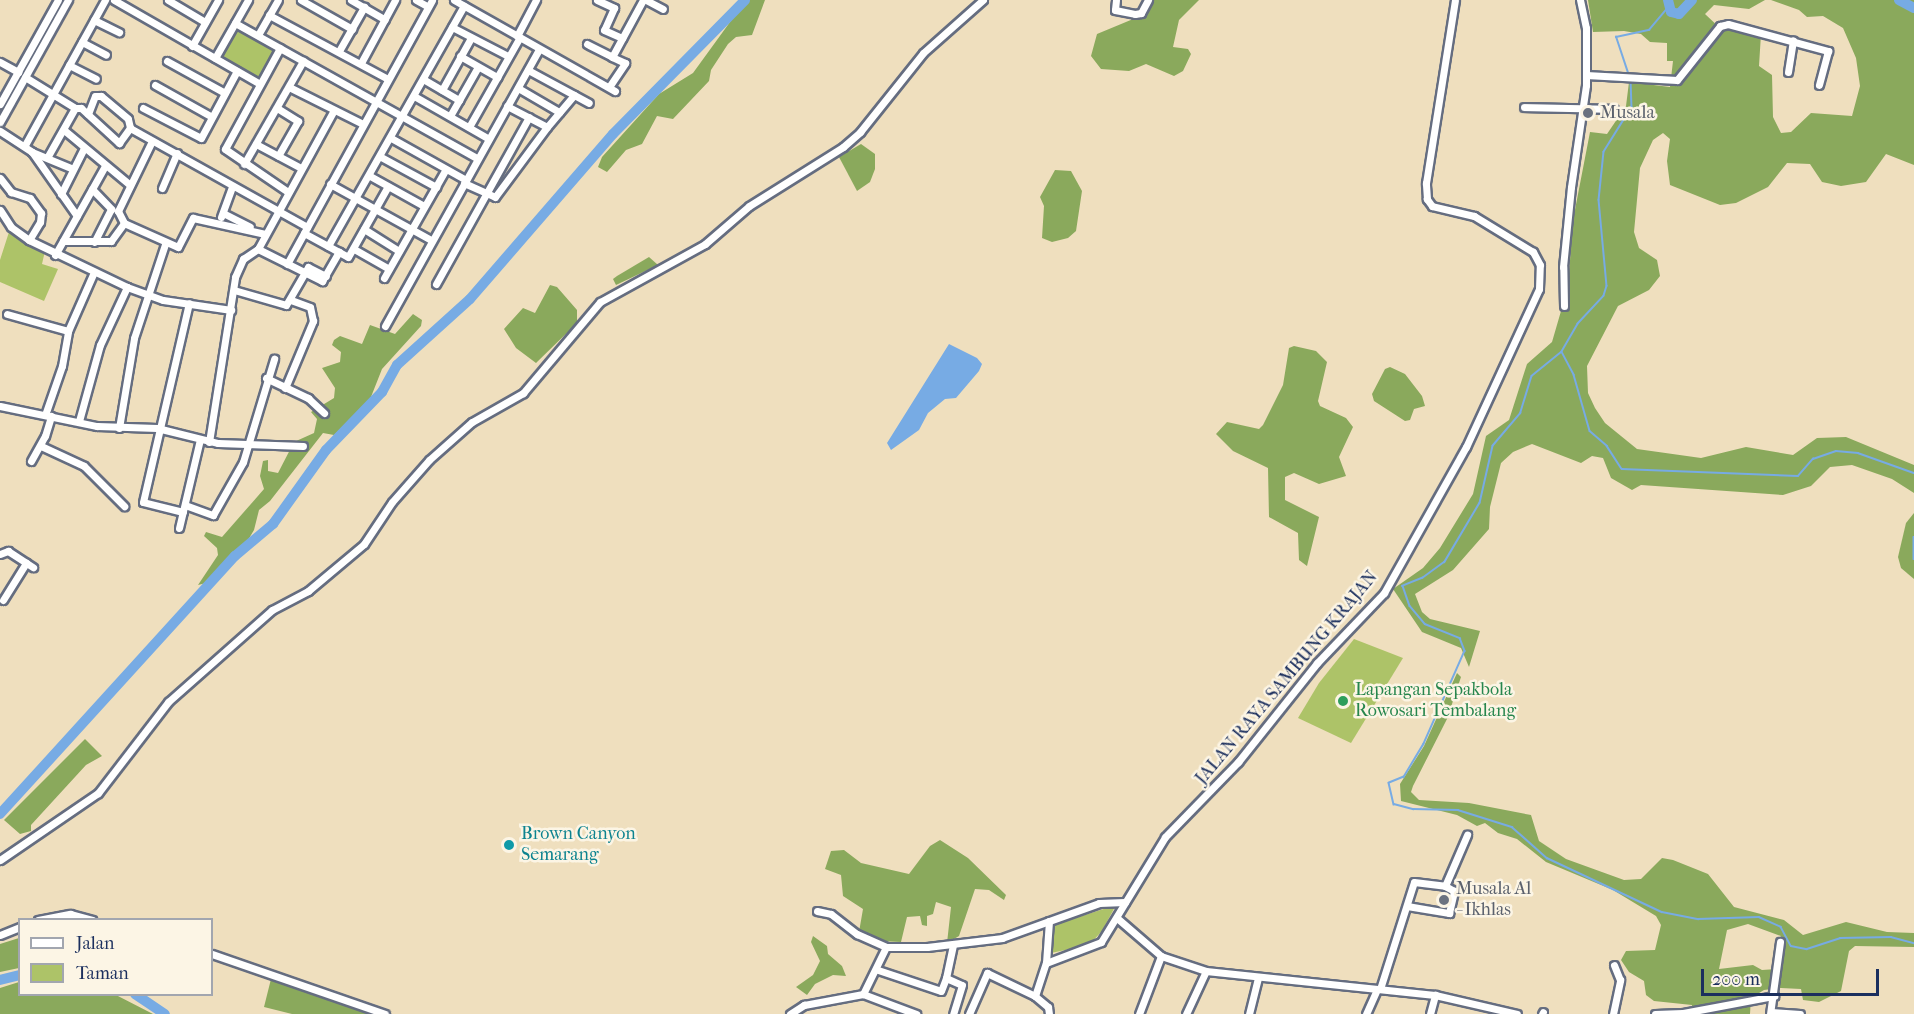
<!DOCTYPE html>
<html>
<head>
<meta charset="utf-8">
<style>
	body { margin:0 }
	#map { position:relative; width:1914px; height:1014px; overflow:hidden; background:#efdfbe; font-family:"IM FELL French Canon",serif }
	div>[style] { position:absolute }
	[style*='--x'] { left:calc(var(--x)*1px); top:calc(var(--y)*1px); width:calc(var(--w)*1px); rotate:calc(var(--a)*1deg) }
	.green>* { inset:0; background:#adc368; transform-origin:0 0 }
	.forest>* { inset:0; background:#8aa95c }
	.water>* { inset:0; background:#77abe4 }
	.stream>* { height:1.5px; margin:-0.75px; padding:0 0.75px; transform-origin:0.75px; border-radius:0.75px; background:#77abe4 }
	.river>* { height:10px; margin:-5px; padding:0 5px; transform-origin:5px; border-radius:5px; background:#77abe4 }
	.roads { filter:drop-shadow(2px 0 #656d80) drop-shadow(-2px 0 #656d80) drop-shadow(0 2px #656d80) drop-shadow(0 -2px #656d80) }
	.minor>* { height:7px; margin:-3.5px; padding:0 3.5px; transform-origin:3.5px; border-radius:3.5px; background:#fff }
	.dots>* { width:16px; height:16px; translate:-50% -50%; box-sizing:border-box; border:3px solid #fcf5e5; border-radius:50% }
	span { translate:-50% -50%; white-space:nowrap; text-align:center; line-height:1.15; -webkit-text-stroke:5px #fcf5e5; paint-order:stroke }
	.worship-label { font-size:18px; color:#5b616d }
	.left { translate:0 -50%; text-align:left }
	.street-label { font-size:18px; color:#1b2f5e }
	.leisure-label { font-size:18px; color:#27864d }
	.culture-label { font-size:18px; color:#0d838f }
	.legend { position:absolute; left:18px; top:918px; width:195px; height:78px; box-sizing:border-box; background:#fcf5e5; border:2px solid #a2a6af; margin:0; padding:8px 10px; list-style:none; font-size:18px; color:#1b2f5e }
	.legend li { display:flex; align-items:center; gap:12px; height:30px }
	.legend b { width:30px; border:2px solid #a2a6af }
	.scale { position:absolute; left:1701px; top:969px; width:178px; height:27px; box-sizing:border-box; border:3px solid #1b2f5e; border-top:0; padding-left:8px; font-size:18px; line-height:21px; white-space:nowrap; color:#1b2f5e; -webkit-text-stroke:4px #fcf5e5; paint-order:stroke }
</style>
</head>
<body>
<div id="map">
	<div class="green">
		<div style="left:235px;top:29px;width:46px;height:34px;rotate:29deg"></div>
		<div style="clip-path:polygon(9px 232px,45px 251px,42px 264px,58px 269px,44px 301px,0 282px,0 260px)"></div>
		<div style="clip-path:polygon(1354px 639px,1403px 658px,1351px 743px,1298px 718px,1319px 683px)"></div>
		<div style="clip-path:polygon(1116px 905px,1102px 931px,1089px 945px,1051px 953px,1054px 925px)"></div>
	</div>
	<div class="forest">
		<div style="clip-path:polygon(746px 0,765px 0,752px 35px,736px 37px,728px 44px,711px 70px,709px 81px,673px 119px,657px 116px,642px 144px,626px 150px,607px 172px,598px 167px,602px 157px,659px 94px,693px 73px)"></div>
		<div style="clip-path:polygon(1150px 0,1199px 0,1179px 20px,1173px 47px,1188px 49px,1191px 54px,1183px 71px,1174px 76px,1146px 64px,1129px 71px,1101px 69px,1091px 56px,1097px 34px,1138px 17px,1150px 5px)"></div>
		<div style="clip-path:polygon(1588px 0,1765px 0,1749px 9px,1714px 5px,1705px 14px,1722px 30px,1761px 34px,1759px 66px,1772px 75px,1773px 117px,1781px 133px,1791px 132px,1811px 113px,1852px 116px,1860px 86px,1856px 58px,1843px 28px,1823px 16px,1807px 17px,1799px 10px,1771px 0,1914px 0,1914px 165px,1886px 154px,1866px 182px,1841px 186px,1822px 182px,1810px 164px,1787px 163px,1768px 187px,1736px 203px,1720px 205px,1670px 185px,1667px 161px,1670px 139px,1663px 133px,1653px 140px,1640px 168px,1634px 232px,1639px 248px,1657px 260px,1660px 276px,1649px 290px,1618px 306px,1587px 366px,1588px 393px,1595px 408px,1605px 423px,1637px 449px,1701px 458px,1746px 447px,1793px 455px,1817px 438px,1846px 437px,1914px 465px,1914px 493px,1892px 479px,1852px 465px,1830px 467px,1811px 486px,1783px 495px,1641px 485px,1632px 490px,1611px 478px,1603px 458px,1592px 456px,1581px 463px,1532px 444px,1513px 452px,1501px 463px,1490px 507px,1489px 529px,1453px 570px,1415px 594px,1422px 612px,1430px 619px,1480px 631px,1469px 667px,1461px 648px,1422px 632px,1393px 589px,1423px 568px,1440px 548px,1473px 494px,1486px 436px,1509px 420px,1527px 364px,1552px 342px,1568px 287px,1573px 220px,1590px 132px,1607px 134px,1626px 106px,1629px 82px,1670px 87px,1673px 61px,1667px 61px,1667px 43px,1650px 42px,1641px 34px,1624px 31px,1593px 32px)"></div>
		<div style="clip-path:polygon(861px 144px,875px 154px,875px 169px,870px 182px,857px 191px,839px 157px)"></div>
		<div style="clip-path:polygon(1055px 170px,1071px 171px,1082px 191px,1076px 231px,1068px 238px,1052px 242px,1042px 238px,1044px 206px,1040px 197px)"></div>
		<div style="clip-path:polygon(649px 257px,658px 265px,616px 285px,613px 279px,617px 276px)"></div>
		<div style="clip-path:polygon(550px 285px,557px 287px,577px 310px,577px 323px,536px 363px,516px 348px,504px 329px,523px 308px,535px 313px)"></div>
		<div style="clip-path:polygon(413px 314px,422px 320px,421px 326px,382px 369px,369px 402px,334px 435px,323px 433px,270px 501px,259px 510px,254px 530px,245px 545px,206px 583px,198px 585px,218px 555px,217px 548px,204px 536px,206px 532px,222px 537px,264px 489px,260px 476px,263px 461px,268px 460px,268px 471px,278px 473px,294px 442px,314px 433px,317px 419px,311px 412px,334px 398px,335px 388px,322px 368px,340px 362px,341px 352px,332px 345px,334px 340px,340px 336px,362px 344px,370px 325px,395px 334px)"></div>
		<div style="clip-path:polygon(1294px 346px,1316px 351px,1327px 362px,1318px 401px,1320px 406px,1346px 418px,1353px 427px,1339px 457px,1346px 476px,1319px 484px,1294px 473px,1285px 477px,1285px 500px,1319px 517px,1307px 566px,1299px 560px,1298px 533px,1269px 517px,1268px 468px,1233px 451px,1216px 434px,1227px 422px,1259px 429px,1263px 425px,1283px 385px,1289px 348px)"></div>
		<div style="clip-path:polygon(1390px 367px,1405px 374px,1422px 396px,1425px 406px,1414px 409px,1410px 420px,1405px 421px,1374px 401px,1372px 394px,1385px 369px)"></div>
		<div style="clip-path:polygon(1914px 513px,1914px 579px,1901px 568px,1898px 557px,1906px 523px)"></div>
		<div style="clip-path:polygon(evenodd,1457px 673px,1461px 677px,1447px 719px,1413px 786px,1411px 792px,1419px 800px,1469px 803px,1531px 815px,1539px 841px,1566px 859px,1624px 880px,1641px 879px,1662px 858px,1673px 860px,1708px 874px,1734px 907px,1784px 920px,1803px 935px,1846px 922px,1887px 932px,1914px 933px,1914px 947px,1855px 946px,1849px 951px,1841px 991px,1819px 1002px,1803px 1000px,1801px 989px,1781px 988px,1764px 990px,1751px 998px,1750px 1014px,1691px 1014px,1692px 1005px,1654px 1001px,1646px 995px,1644px 981px,1629px 972px,1621px 960px,1626px 951px,1655px 950px,1661px 925px,1656px 916px,1613px 890px,1546px 862px,1517px 839px,1498px 833px,1485px 823px,1477px 826px,1457px 815px,1401px 801px,1400px 784px,1424px 746px,1457px 673px,1748px 924px,1781px 936px,1777px 969px,1762px 970px,1753px 965px,1719px 969px,1727px 930px,1748px 924px)"></div>
		<div style="clip-path:polygon(85px 739px,102px 756px,86px 765px,31px 825px,31px 831px,20px 834px,4px 820px)"></div>
		<div style="clip-path:polygon(940px 840px,968px 858px,1006px 895px,1004px 900px,989px 890px,975px 889px,959px 936px,947px 943px,951px 907px,936px 902px,933px 914px,927px 916px,927px 926px,922px 925px,920px 916px,907px 917px,901px 942px,879px 941px,859px 932px,863px 909px,843px 896px,841px 875px,825px 869px,831px 851px,844px 850px,861px 863px,909px 874px,930px 846px)"></div>
		<div style="clip-path:polygon(813px 936px,827px 946px,828px 954px,842px 966px,846px 976px,833px 975px,815px 984px,807px 995px,796px 987px,813px 975px,820px 961px,811px 942px)"></div>
		<div style="clip-path:polygon(19px 938px,19px 968px,0 972px,0 944px)"></div>
		<div style="clip-path:polygon(271px 979px,349px 1007px,368px 1014px,292px 1014px,264px 1007px)"></div>
		<div style="clip-path:polygon(19px 982px,20px 994px,116px 995px,153px 1014px,0 1014px,0 988px)"></div>
	</div>
	<div class="water">
		<div style="clip-path:polygon(949px 344px,977px 358px,982px 364px,979px 371px,956px 398px,945px 399px,928px 413px,919px 430px,891px 450px,887px 443px)"></div>
	</div>
	<div class="stream">
		<div style="--x:1629;--y:76;--w:41;--a:-108.4"></div>
		<div style="--x:1616;--y:37;--w:34;--a:-12"></div>
		<div style="--x:1649;--y:30;--w:31;--a:-50"></div>
		<div style="--x:1631;--y:80;--w:27;--a:88"></div>
		<div style="--x:1632;--y:107;--w:53;--a:121.9"></div>
		<div style="--x:1604;--y:152;--w:48;--a:95.9"></div>
		<div style="--x:1599;--y:200;--w:86;--a:84.7"></div>
		<div style="--x:1607;--y:286;--w:10;--a:107"></div>
		<div style="--x:1604;--y:296;--w:38;--a:133"></div>
		<div style="--x:1578;--y:324;--w:32;--a:120"></div>
		<div style="--x:1562;--y:352;--w:26;--a:62"></div>
		<div style="--x:1574;--y:375;--w:58;--a:74.1"></div>
		<div style="--x:1590;--y:431;--w:23;--a:41"></div>
		<div style="--x:1607;--y:446;--w:27;--a:57"></div>
		<div style="--x:1622;--y:469;--w:176;--a:2.3"></div>
		<div style="--x:1798;--y:476;--w:23;--a:-49"></div>
		<div style="--x:1813;--y:459;--w:24;--a:-19"></div>
		<div style="--x:1836;--y:451;--w:22;--a:5"></div>
		<div style="--x:1858;--y:453;--w:59;--a:19.7"></div>
		<div style="--x:1562;--y:352;--w:38;--a:141"></div>
		<div style="--x:1532;--y:376;--w:39;--a:107"></div>
		<div style="--x:1521;--y:413;--w:43;--a:130.3"></div>
		<div style="--x:1493;--y:446;--w:58;--a:102.8"></div>
		<div style="--x:1480;--y:503;--w:69;--a:120.7"></div>
		<div style="--x:1445;--y:562;--w:27;--a:144"></div>
		<div style="--x:1423;--y:578;--w:22;--a:158"></div>
		<div style="--x:1403;--y:586;--w:21;--a:71"></div>
		<div style="--x:1410;--y:606;--w:23;--a:50"></div>
		<div style="--x:1425;--y:624;--w:38;--a:22"></div>
		<div style="--x:1460;--y:638;--w:14;--a:69"></div>
		<div style="--x:1465;--y:651;--w:102;--a:113.8"></div>
		<div style="--x:1424;--y:744;--w:39;--a:121"></div>
		<div style="--x:1404;--y:777;--w:16;--a:158"></div>
		<div style="--x:1389;--y:783;--w:22;--a:77"></div>
		<div style="--x:1394;--y:804;--w:20;--a:15"></div>
		<div style="--x:1413;--y:809;--w:45;--a:1.3"></div>
		<div style="--x:1458;--y:810;--w:57;--a:17.5"></div>
		<div style="--x:1512;--y:827;--w:47;--a:41.5"></div>
		<div style="--x:1547;--y:858;--w:127;--a:25.2"></div>
		<div style="--x:1662;--y:912;--w:37;--a:11"></div>
		<div style="--x:1698;--y:919;--w:61;--a:-1.9"></div>
		<div style="--x:1759;--y:917;--w:24;--a:24"></div>
		<div style="--x:1781;--y:927;--w:21;--a:62"></div>
		<div style="--x:1791;--y:946;--w:16;--a:11"></div>
		<div style="--x:1807;--y:949;--w:35;--a:-18"></div>
		<div style="--x:1840;--y:938;--w:51;--a:-1.1"></div>
		<div style="--x:1891;--y:937;--w:24;--a:15"></div>
		<div style="--x:1914;--y:537;--w:22;--a:90"></div>
	</div>
	<div class="river">
		<div style="--x:1668;--y:0;--w:12;--a:76"></div>
		<div style="--x:1671;--y:12;--w:8;--a:14"></div>
		<div style="--x:1679;--y:14;--w:19;--a:-47"></div>
		<div style="--x:1899;--y:0;--w:17;--a:28"></div>
		<div style="--x:0;--y:814;--w:349;--a:-47.7"></div>
		<div style="--x:235;--y:556;--w:50;--a:-40.1"></div>
		<div style="--x:273;--y:524;--w:91;--a:-54.4"></div>
		<div style="--x:326;--y:450;--w:81;--a:-46"></div>
		<div style="--x:382;--y:392;--w:31;--a:-61"></div>
		<div style="--x:397;--y:365;--w:98;--a:-42.1"></div>
		<div style="--x:470;--y:299;--w:218;--a:-49.1"></div>
		<div style="--x:613;--y:134;--w:188;--a:-45.4"></div>
		<div style="--x:0;--y:980;--w:21;--a:-14"></div>
		<div style="--x:135;--y:994;--w:36;--a:34"></div>
	</div>
	<div class="roads">
		<div class="minor">
			<div style="--x:114;--y:0;--w:168;--a:29.9"></div>
			<div style="--x:168;--y:0;--w:43;--a:30.7"></div>
			<div style="--x:301;--y:0;--w:59;--a:29.6"></div>
			<div style="--x:351;--y:0;--w:39;--a:30"></div>
			<div style="--x:416;--y:0;--w:13;--a:29"></div>
			<div style="--x:454;--y:0;--w:185;--a:29.5"></div>
			<div style="--x:597;--y:0;--w:19;--a:25"></div>
			<div style="--x:614;--y:8;--w:24;--a:114"></div>
			<div style="--x:604;--y:30;--w:20;--a:24"></div>
			<div style="--x:646;--y:0;--w:19;--a:28"></div>
			<div style="--x:1116;--y:0;--w:10;--a:96"></div>
			<div style="--x:1115;--y:10;--w:20;--a:11"></div>
			<div style="--x:1135;--y:14;--w:6;--a:-9"></div>
			<div style="--x:1141;--y:13;--w:15;--a:-62"></div>
			<div style="--x:269;--y:15;--w:135;--a:28.3"></div>
			<div style="--x:94;--y:20;--w:28;--a:26"></div>
			<div style="--x:235;--y:23;--w:277;--a:29.2"></div>
			<div style="--x:452;--y:27;--w:63;--a:27.4"></div>
			<div style="--x:258;--y:35;--w:40;--a:-60.3"></div>
			<div style="--x:517;--y:36;--w:41;--a:-62.2"></div>
			<div style="--x:82;--y:42;--w:27;--a:28"></div>
			<div style="--x:587;--y:44;--w:28;--a:27"></div>
			<div style="--x:612;--y:57;--w:65;--a:-61.5"></div>
			<div style="--x:192;--y:46;--w:53;--a:-60.5"></div>
			<div style="--x:280;--y:48;--w:115;--a:118.6"></div>
			<div style="--x:225;--y:149;--w:76;--a:34.3"></div>
			<div style="--x:339;--y:51;--w:51;--a:-60.4"></div>
			<div style="--x:460;--y:56;--w:43;--a:29.6"></div>
			<div style="--x:215;--y:58;--w:67;--a:-60.4"></div>
			<div style="--x:167;--y:61;--w:66;--a:28.9"></div>
			<div style="--x:0;--y:62;--w:21;--a:29"></div>
			<div style="--x:361;--y:63;--w:72;--a:-61.6"></div>
			<div style="--x:69;--y:65;--w:30;--a:27"></div>
			<div style="--x:528;--y:70;--w:69;--a:28.4"></div>
			<div style="--x:1788;--y:72;--w:32;--a:-81"></div>
			<div style="--x:1586;--y:75;--w:91;--a:3.1"></div>
			<div style="--x:1677;--y:80;--w:69;--a:-51.5"></div>
			<div style="--x:1720;--y:26;--w:8;--a:-14"></div>
			<div style="--x:1728;--y:24;--w:104;--a:15.1"></div>
			<div style="--x:1828;--y:51;--w:35;--a:105"></div>
			<div style="--x:25;--y:77;--w:59;--a:31.8"></div>
			<div style="--x:75;--y:108;--w:55;--a:119.4"></div>
			<div style="--x:423;--y:79;--w:42;--a:30.3"></div>
			<div style="--x:155;--y:85;--w:65;--a:29.3"></div>
			<div style="--x:289;--y:87;--w:83;--a:26.6"></div>
			<div style="--x:609;--y:87;--w:29;--a:-56"></div>
			<div style="--x:625;--y:63;--w:14;--a:-155"></div>
			<div style="--x:518;--y:88;--w:48;--a:30.3"></div>
			<div style="--x:442;--y:90;--w:60;--a:-60.9"></div>
			<div style="--x:414;--y:96;--w:86;--a:29.8"></div>
			<div style="--x:0;--y:104;--w:119;--a:-60.9"></div>
			<div style="--x:507;--y:106;--w:45;--a:27.7"></div>
			<div style="--x:547;--y:127;--w:42;--a:-49.8"></div>
			<div style="--x:1524;--y:107;--w:90;--a:1.3"></div>
			<div style="--x:75;--y:108;--w:6;--a:0"></div>
			<div style="--x:81;--y:108;--w:52;--a:42.6"></div>
			<div style="--x:119;--y:143;--w:19;--a:-54"></div>
			<div style="--x:143;--y:108;--w:65;--a:27.3"></div>
			<div style="--x:201;--y:138;--w:76;--a:-61.8"></div>
			<div style="--x:277;--y:108;--w:25;--a:32"></div>
			<div style="--x:298;--y:121;--w:40;--a:119.7"></div>
			<div style="--x:334;--y:110;--w:158;--a:118.7"></div>
			<div style="--x:258;--y:249;--w:72;--a:26.6"></div>
			<div style="--x:322;--y:281;--w:34;--a:-60"></div>
			<div style="--x:88;--y:114;--w:19;--a:-69"></div>
			<div style="--x:95;--y:96;--w:6;--a:0"></div>
			<div style="--x:101;--y:96;--w:35;--a:40"></div>
			<div style="--x:128;--y:119;--w:9;--a:77"></div>
			<div style="--x:130;--y:128;--w:203;--a:29.2"></div>
			<div style="--x:450;--y:116;--w:56;--a:-60.3"></div>
			<div style="--x:0;--y:122;--w:140;--a:-60.9"></div>
			<div style="--x:469;--y:127;--w:103;--a:-60.5"></div>
			<div style="--x:64;--y:130;--w:86;--a:39.8"></div>
			<div style="--x:0;--y:131;--w:38;--a:33"></div>
			<div style="--x:32;--y:152;--w:78;--a:54.9"></div>
			<div style="--x:391;--y:138;--w:86;--a:29.2"></div>
			<div style="--x:152;--y:141;--w:78;--a:115.9"></div>
			<div style="--x:118;--y:211;--w:13;--a:63"></div>
			<div style="--x:124;--y:223;--w:59;--a:24"></div>
			<div style="--x:178;--y:247;--w:33;--a:-63"></div>
			<div style="--x:193;--y:218;--w:74;--a:12.5"></div>
			<div style="--x:256;--y:144;--w:51;--a:28.1"></div>
			<div style="--x:25;--y:145;--w:166;--a:-61.1"></div>
			<div style="--x:32;--y:152;--w:44;--a:22.5"></div>
			<div style="--x:381;--y:157;--w:63;--a:28.6"></div>
			<div style="--x:244;--y:164;--w:119;--a:-60.2"></div>
			<div style="--x:370;--y:176;--w:62;--a:29.1"></div>
			<div style="--x:0;--y:178;--w:18;--a:52"></div>
			<div style="--x:11;--y:192;--w:20;--a:18"></div>
			<div style="--x:30;--y:198;--w:19;--a:54"></div>
			<div style="--x:41;--y:213;--w:9;--a:96"></div>
			<div style="--x:40;--y:222;--w:21;--a:121"></div>
			<div style="--x:464;--y:183;--w:34;--a:24"></div>
			<div style="--x:495;--y:197;--w:87;--a:-53.4"></div>
			<div style="--x:330;--y:184;--w:115;--a:29"></div>
			<div style="--x:162;--y:188;--w:38;--a:-67"></div>
			<div style="--x:92;--y:189;--w:28;--a:46"></div>
			<div style="--x:111;--y:209;--w:37;--a:117"></div>
			<div style="--x:61;--y:194;--w:51;--a:-63.4"></div>
			<div style="--x:0;--y:210;--w:20;--a:57"></div>
			<div style="--x:11;--y:227;--w:22;--a:36"></div>
			<div style="--x:29;--y:240;--w:109;--a:25.6"></div>
			<div style="--x:127;--y:287;--w:38;--a:20"></div>
			<div style="--x:163;--y:300;--w:69;--a:8.4"></div>
			<div style="--x:223;--y:213;--w:30;--a:27"></div>
			<div style="--x:221;--y:217;--w:32;--a:-70"></div>
			<div style="--x:364;--y:229;--w:41;--a:32.2"></div>
			<div style="--x:304;--y:233;--w:50;--a:28.6"></div>
			<div style="--x:348;--y:257;--w:81;--a:-60.6"></div>
			<div style="--x:63;--y:241;--w:48;--a:0"></div>
			<div style="--x:111;--y:241;--w:22;--a:-54"></div>
			<div style="--x:328;--y:246;--w:276;--a:-60.5"></div>
			<div style="--x:354;--y:249;--w:40;--a:29.7"></div>
			<div style="--x:55;--y:255;--w:102;--a:-60.7"></div>
			<div style="--x:287;--y:264;--w:301;--a:-61.2"></div>
			<div style="--x:384;--y:278;--w:125;--a:-60.4"></div>
			<div style="--x:436;--y:284;--w:191;--a:-60.9"></div>
			<div style="--x:234;--y:290;--w:54;--a:16.1"></div>
			<div style="--x:286;--y:305;--w:44;--a:-59.9"></div>
			<div style="--x:308;--y:267;--w:20;--a:27"></div>
			<div style="--x:1564;--y:306;--w:39;--a:-91"></div>
			<div style="--x:1563;--y:267;--w:80;--a:-84.3"></div>
			<div style="--x:1571;--y:187;--w:103;--a:-81.6"></div>
			<div style="--x:1586;--y:85;--w:57;--a:-90"></div>
			<div style="--x:1586;--y:28;--w:29;--a:-102"></div>
			<div style="--x:7;--y:314;--w:63;--a:15.6"></div>
			<div style="--x:385;--y:326;--w:317;--a:-60.9"></div>
			<div style="--x:266;--y:378;--w:47;--a:25.5"></div>
			<div style="--x:308;--y:398;--w:22;--a:43"></div>
			<div style="--x:285;--y:388;--w:73;--a:-67.3"></div>
			<div style="--x:313;--y:321;--w:14;--a:-102"></div>
			<div style="--x:310;--y:307;--w:20;--a:-160"></div>
			<div style="--x:0;--y:406;--w:99;--a:11.7"></div>
			<div style="--x:97;--y:426;--w:60;--a:1.9"></div>
			<div style="--x:157;--y:428;--w:63;--a:13.8"></div>
			<div style="--x:218;--y:443;--w:85;--a:2"></div>
			<div style="--x:45;--y:415;--w:52;--a:-70.9"></div>
			<div style="--x:62;--y:366;--w:36;--a:-80"></div>
			<div style="--x:68;--y:331;--w:64;--a:-66.2"></div>
			<div style="--x:79;--y:421;--w:79;--a:-74.6"></div>
			<div style="--x:100;--y:345;--w:64;--a:-65"></div>
			<div style="--x:119;--y:428;--w:91;--a:-80.5"></div>
			<div style="--x:134;--y:338;--w:99;--a:-71.7"></div>
			<div style="--x:209;--y:442;--w:167;--a:-81"></div>
			<div style="--x:235;--y:277;--w:20;--a:-66"></div>
			<div style="--x:243;--y:259;--w:18;--a:-34"></div>
			<div style="--x:41;--y:446;--w:47;--a:24.9"></div>
			<div style="--x:84;--y:466;--w:57;--a:45"></div>
			<div style="--x:31;--y:461;--w:29;--a:-61"></div>
			<div style="--x:45;--y:436;--w:21;--a:-73"></div>
			<div style="--x:185;--y:505;--w:30;--a:20"></div>
			<div style="--x:213;--y:515;--w:61;--a:-60.5"></div>
			<div style="--x:243;--y:462;--w:108;--a:-73.2"></div>
			<div style="--x:183;--y:512;--w:41;--a:-166"></div>
			<div style="--x:143;--y:502;--w:204;--a:-77"></div>
			<div style="--x:179;--y:528;--w:91;--a:-76.7"></div>
			<div style="--x:0;--y:554;--w:9;--a:-21"></div>
			<div style="--x:8;--y:551;--w:30;--a:33"></div>
			<div style="--x:3;--y:600;--w:44;--a:-58.1"></div>
			<div style="--x:0;--y:860;--w:119;--a:-34.4"></div>
			<div style="--x:98;--y:793;--w:115;--a:-52.4"></div>
			<div style="--x:168;--y:702;--w:139;--a:-41.5"></div>
			<div style="--x:272;--y:610;--w:41;--a:-27.8"></div>
			<div style="--x:308;--y:591;--w:73;--a:-40"></div>
			<div style="--x:364;--y:544;--w:50;--a:-56.3"></div>
			<div style="--x:392;--y:502;--w:56;--a:-48.6"></div>
			<div style="--x:429;--y:460;--w:57;--a:-41.5"></div>
			<div style="--x:472;--y:422;--w:59;--a:-29.6"></div>
			<div style="--x:523;--y:393;--w:119;--a:-49.8"></div>
			<div style="--x:600;--y:302;--w:120;--a:-28.9"></div>
			<div style="--x:705;--y:244;--w:58;--a:-40.8"></div>
			<div style="--x:749;--y:206;--w:111;--a:-32.1"></div>
			<div style="--x:843;--y:147;--w:23;--a:-41"></div>
			<div style="--x:860;--y:132;--w:101;--a:-51.4"></div>
			<div style="--x:923;--y:53;--w:80;--a:-41.5"></div>
			<div style="--x:1407;--y:906;--w:43;--a:9.5"></div>
			<div style="--x:1449;--y:913;--w:23;--a:-77"></div>
			<div style="--x:1454;--y:891;--w:10;--a:-151"></div>
			<div style="--x:817;--y:911;--w:14;--a:12"></div>
			<div style="--x:831;--y:914;--w:33;--a:38"></div>
			<div style="--x:857;--y:934;--w:32;--a:24"></div>
			<div style="--x:886;--y:947;--w:41;--a:0"></div>
			<div style="--x:927;--y:947;--w:76;--a:-6.8"></div>
			<div style="--x:1002;--y:938;--w:103;--a:-19.8"></div>
			<div style="--x:1099;--y:903;--w:26;--a:-2"></div>
			<div style="--x:1117;--y:918;--w:58;--a:40.8"></div>
			<div style="--x:1161;--y:956;--w:47;--a:18.4"></div>
			<div style="--x:1206;--y:971;--w:230;--a:6"></div>
			<div style="--x:1435;--y:995;--w:84;--a:13"></div>
			<div style="--x:38;--y:920;--w:33;--a:-11"></div>
			<div style="--x:70;--y:914;--w:23;--a:15"></div>
			<div style="--x:0;--y:935;--w:22;--a:-22"></div>
			<div style="--x:953;--y:945;--w:34;--a:102"></div>
			<div style="--x:946;--y:978;--w:17;--a:24"></div>
			<div style="--x:962;--y:985;--w:30;--a:107"></div>
			<div style="--x:212;--y:954;--w:183;--a:19.1"></div>
			<div style="--x:1046;--y:963;--w:42;--a:-85.9"></div>
			<div style="--x:878;--y:970;--w:66;--a:18.4"></div>
			<div style="--x:941;--y:991;--w:14;--a:-69"></div>
			<div style="--x:1380;--y:989;--w:112;--a:-72.4"></div>
			<div style="--x:1414;--y:882;--w:31;--a:7"></div>
			<div style="--x:1445;--y:886;--w:56;--a:-66.7"></div>
			<div style="--x:863;--y:994;--w:52;--a:-63.9"></div>
			<div style="--x:1771;--y:1012;--w:29;--a:4"></div>
			<div style="--x:790;--y:1014;--w:17;--a:-33"></div>
			<div style="--x:804;--y:1005;--w:60;--a:-10.6"></div>
			<div style="--x:863;--y:994;--w:57;--a:20.7"></div>
			<div style="--x:969;--y:1014;--w:45;--a:-66.3"></div>
			<div style="--x:987;--y:973;--w:53;--a:25.6"></div>
			<div style="--x:1049;--y:1014;--w:7;--a:-98"></div>
			<div style="--x:1048;--y:1007;--w:17;--a:-140"></div>
			<div style="--x:1035;--y:996;--w:35;--a:-72"></div>
			<div style="--x:1046;--y:963;--w:59;--a:-20.9"></div>
			<div style="--x:1101;--y:942;--w:123;--a:-58.6"></div>
			<div style="--x:1165;--y:837;--w:105;--a:-45.8"></div>
			<div style="--x:1238;--y:762;--w:127;--a:-51.4"></div>
			<div style="--x:1317;--y:663;--w:97;--a:-46.3"></div>
			<div style="--x:1384;--y:593;--w:167;--a:-60.7"></div>
			<div style="--x:1466;--y:447;--w:174;--a:-65.2"></div>
			<div style="--x:1539;--y:289;--w:24;--a:-88"></div>
			<div style="--x:1540;--y:265;--w:15;--a:-118"></div>
			<div style="--x:1533;--y:252;--w:69;--a:-148.6"></div>
			<div style="--x:1474;--y:216;--w:43;--a:-166.6"></div>
			<div style="--x:1432;--y:206;--w:9;--a:-126"></div>
			<div style="--x:1427;--y:199;--w:16;--a:-94"></div>
			<div style="--x:1426;--y:183;--w:185;--a:-81"></div>
			<div style="--x:1139;--y:1014;--w:62;--a:-69.2"></div>
			<div style="--x:1186;--y:1014;--w:47;--a:-65.1"></div>
			<div style="--x:1249;--y:1014;--w:38;--a:-76"></div>
			<div style="--x:1366;--y:1014;--w:27;--a:-66"></div>
			<div style="--x:1430;--y:1014;--w:20;--a:-75"></div>
			<div style="--x:1542;--y:1014;--w:2;--a:-63"></div>
			<div style="--x:1613;--y:1014;--w:35;--a:-78"></div>
			<div style="--x:1620;--y:980;--w:16;--a:-112"></div>
			<div style="--x:1655;--y:1014;--w:28;--a:-2"></div>
			<div style="--x:1683;--y:1013;--w:93;--a:-10.6"></div>
			<div style="--x:1770;--y:1014;--w:73;--a:-82.1"></div>
		</div>
	</div>
	<div class="dots">
		<div style="left:1588px;top:113px;background:#6b7280"></div>
		<div style="left:1343px;top:701px;background:#2e9e5b"></div>
		<div style="left:509px;top:845px;background:#0f9aa8"></div>
		<div style="left:1444px;top:900px;background:#6b7280"></div>
	</div>
	<div class="worship-label">
		<span class="left" style="left:1600px;top:113px">Musala</span>
		<span class="left" style="left:1456px;top:900px">Musala Al<br>- Ikhlas</span>
	</div>
	<div class="street-label">
		<span style="left:1287px;top:678px;rotate:-50deg">JALAN RAYA SAMBUNG KRAJAN</span>
	</div>
	<div class="leisure-label">
		<span class="left" style="left:1355px;top:701px">Lapangan Sepakbola<br>Rowosari Tembalang</span>
	</div>
	<div class="culture-label">
		<span class="left" style="left:521px;top:845px">Brown Canyon<br>Semarang</span>
	</div>
	<ul class="legend">
	<li><b style="height:8px;background:#fff"></b>Jalan</li>
	<li><b style="height:16px;background:#adc368"></b>Taman</li>
	</ul>
	<div class="scale">200 m</div>
</div>
</body>
</html>
